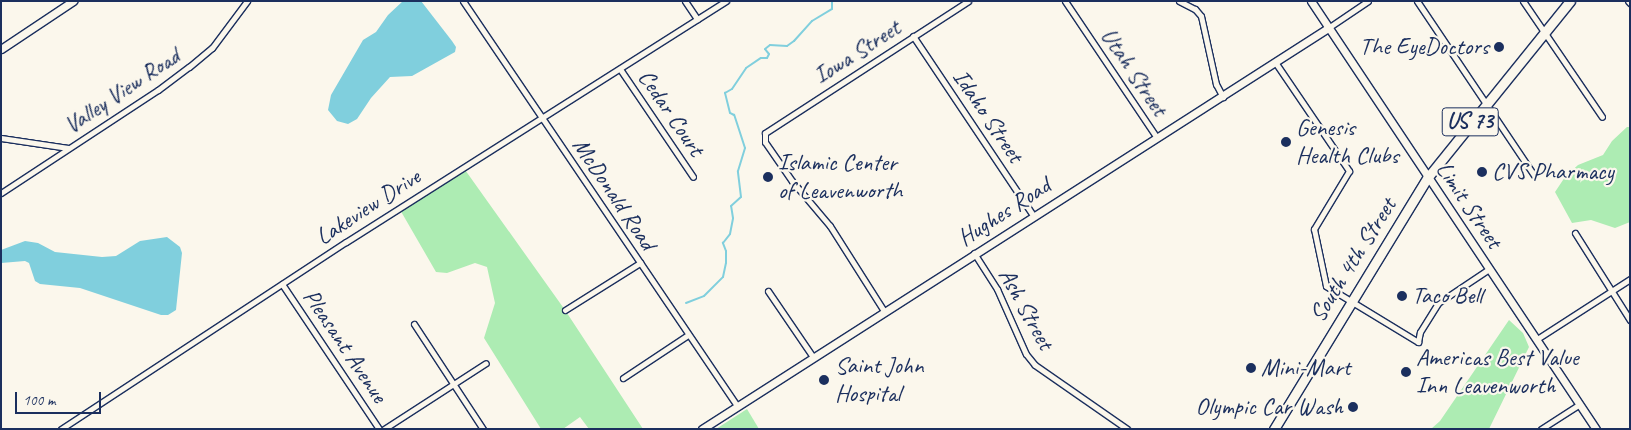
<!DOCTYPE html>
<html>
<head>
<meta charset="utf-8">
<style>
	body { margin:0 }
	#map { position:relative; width:1631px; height:430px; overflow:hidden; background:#fbf7ec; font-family:Caveat,sans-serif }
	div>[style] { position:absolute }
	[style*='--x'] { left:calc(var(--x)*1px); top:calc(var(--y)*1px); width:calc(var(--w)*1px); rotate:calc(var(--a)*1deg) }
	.green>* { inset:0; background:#adecb3 }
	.water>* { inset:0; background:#80cfdd }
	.stream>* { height:2px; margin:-1px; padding:0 1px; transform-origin:1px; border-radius:1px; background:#80cfdd }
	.roads { filter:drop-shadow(1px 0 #1b2f5e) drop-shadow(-1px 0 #1b2f5e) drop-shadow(0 1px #1b2f5e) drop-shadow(0 -1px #1b2f5e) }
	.minor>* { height:5px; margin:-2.5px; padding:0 2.5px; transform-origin:2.5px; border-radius:2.5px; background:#fbf7ec }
	.tertiary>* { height:7px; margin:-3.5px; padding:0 3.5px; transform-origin:3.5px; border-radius:3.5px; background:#fbf7ec }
	.trunk>* { height:9px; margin:-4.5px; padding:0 4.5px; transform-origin:4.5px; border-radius:4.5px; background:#fbf7ec }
	.dots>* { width:14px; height:14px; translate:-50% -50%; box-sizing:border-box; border:2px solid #fbf7ec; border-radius:50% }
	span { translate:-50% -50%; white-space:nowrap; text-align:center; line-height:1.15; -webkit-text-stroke:4.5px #fbf7ec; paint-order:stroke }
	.shield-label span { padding:1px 4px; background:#fbf7ec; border:1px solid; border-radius:4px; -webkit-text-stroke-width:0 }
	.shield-label { font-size:22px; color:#1b2f5e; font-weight:700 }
	.poi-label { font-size:24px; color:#1b2f5e }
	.right { translate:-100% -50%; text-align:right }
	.left { translate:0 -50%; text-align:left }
	.street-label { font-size:24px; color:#1b2f5e }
	.frame { position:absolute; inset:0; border:2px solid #1b2f5e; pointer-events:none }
	.scale { position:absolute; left:15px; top:392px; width:86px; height:22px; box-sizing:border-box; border:2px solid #1b2f5e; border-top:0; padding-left:6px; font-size:15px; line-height:18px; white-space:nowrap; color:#1b2f5e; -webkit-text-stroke:4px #fbf7ec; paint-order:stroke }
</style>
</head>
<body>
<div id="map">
	<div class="green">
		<div style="clip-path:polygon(1627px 127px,1630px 127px,1630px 222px,1615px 228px,1591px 220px,1572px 223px,1555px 192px,1565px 177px,1578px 165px,1603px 155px,1612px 141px)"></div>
		<div style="clip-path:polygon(463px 167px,565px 310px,643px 429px,589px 429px,580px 417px,563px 429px,541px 429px,484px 338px,495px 303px,487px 267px,475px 263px,447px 273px,436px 272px,399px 208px)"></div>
		<div style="clip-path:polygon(1509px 320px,1523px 333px,1529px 347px,1489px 429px,1431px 429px,1440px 421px)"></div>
		<div style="clip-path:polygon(747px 409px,759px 429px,716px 429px)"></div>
	</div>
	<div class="water">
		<div style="clip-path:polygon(403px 1px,421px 1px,452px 41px,456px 47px,455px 52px,412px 76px,390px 77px,371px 98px,357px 119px,348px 124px,337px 121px,328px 110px,331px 95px,363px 40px,376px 32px,388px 15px)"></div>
		<div style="clip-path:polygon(167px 237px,180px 247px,182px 253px,176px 310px,168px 315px,161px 315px,80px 288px,40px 284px,35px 281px,29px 263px,25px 261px,1px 263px,1px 250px,25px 241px,38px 243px,55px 252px,102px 257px,116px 256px,140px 241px)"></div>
	</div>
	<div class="stream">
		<div style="--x:686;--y:303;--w:19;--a:-21"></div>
		<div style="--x:704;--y:296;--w:27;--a:-45"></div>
		<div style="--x:723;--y:277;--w:14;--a:-78"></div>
		<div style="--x:726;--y:263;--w:12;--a:-90"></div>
		<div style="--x:726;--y:251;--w:9;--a:-111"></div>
		<div style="--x:723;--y:243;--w:11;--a:-52"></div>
		<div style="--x:730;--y:234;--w:16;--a:-79"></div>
		<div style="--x:733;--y:218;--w:12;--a:-99"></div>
		<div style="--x:731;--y:206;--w:13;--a:-42"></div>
		<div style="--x:741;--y:197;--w:26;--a:-97"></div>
		<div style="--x:738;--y:171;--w:24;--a:-73"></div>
		<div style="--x:745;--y:148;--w:35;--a:-108"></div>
		<div style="--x:734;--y:115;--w:4;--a:-153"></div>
		<div style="--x:730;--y:113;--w:21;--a:-104"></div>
		<div style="--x:725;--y:93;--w:8;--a:-30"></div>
		<div style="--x:732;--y:89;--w:25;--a:-56"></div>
		<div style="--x:746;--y:68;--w:18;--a:-34"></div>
		<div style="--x:761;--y:58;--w:6;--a:0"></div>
		<div style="--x:767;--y:58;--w:4;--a:-63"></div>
		<div style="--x:769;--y:54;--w:6;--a:-129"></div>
		<div style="--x:765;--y:49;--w:6;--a:-39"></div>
		<div style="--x:770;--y:45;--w:17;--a:3"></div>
		<div style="--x:787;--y:46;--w:9;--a:-36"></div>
		<div style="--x:794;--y:41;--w:27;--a:-48"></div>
		<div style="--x:812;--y:21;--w:23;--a:-31"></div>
		<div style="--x:832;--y:9;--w:8;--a:-90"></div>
	</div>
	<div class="roads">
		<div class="minor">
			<div style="--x:463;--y:1;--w:489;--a:55.9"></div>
			<div style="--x:685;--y:1;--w:22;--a:56"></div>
			<div style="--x:1065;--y:1;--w:165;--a:56.1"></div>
			<div style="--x:1179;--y:1;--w:18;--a:27"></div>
			<div style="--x:1195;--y:9;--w:9;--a:49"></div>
			<div style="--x:1201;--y:16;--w:70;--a:77.6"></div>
			<div style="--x:1216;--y:84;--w:15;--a:62"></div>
			<div style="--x:1417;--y:1;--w:210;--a:56.1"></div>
			<div style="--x:1523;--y:1;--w:140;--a:55.7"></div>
			<div style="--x:1628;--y:1;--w:3;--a:45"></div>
			<div style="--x:1328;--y:28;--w:48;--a:-34"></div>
			<div style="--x:913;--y:36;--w:216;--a:56.2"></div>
			<div style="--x:1275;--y:62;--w:132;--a:55.8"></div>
			<div style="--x:1349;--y:171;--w:68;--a:121.1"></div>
			<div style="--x:1314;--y:229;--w:58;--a:78.1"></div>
			<div style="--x:1326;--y:286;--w:108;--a:31.3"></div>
			<div style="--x:1418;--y:342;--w:10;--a:-79"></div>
			<div style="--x:1420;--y:332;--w:34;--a:-58"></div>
			<div style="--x:1438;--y:303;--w:61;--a:-33.7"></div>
			<div style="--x:620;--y:69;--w:130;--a:55.9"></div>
			<div style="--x:1;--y:138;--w:68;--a:8.5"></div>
			<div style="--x:1;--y:193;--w:188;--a:-33.3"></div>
			<div style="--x:158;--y:90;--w:39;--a:-37"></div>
			<div style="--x:189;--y:67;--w:30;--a:-40"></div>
			<div style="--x:212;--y:48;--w:59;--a:-53.3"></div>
			<div style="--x:1575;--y:233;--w:103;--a:57.7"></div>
			<div style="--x:974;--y:253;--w:43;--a:57.4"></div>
			<div style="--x:997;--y:289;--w:71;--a:66"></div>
			<div style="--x:1026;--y:354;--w:14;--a:51"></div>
			<div style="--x:1035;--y:365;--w:112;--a:34.8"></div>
			<div style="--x:282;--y:284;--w:174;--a:56.2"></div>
			<div style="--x:768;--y:291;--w:80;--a:55.7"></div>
			<div style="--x:565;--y:310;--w:89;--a:-32.1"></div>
			<div style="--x:884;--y:311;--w:101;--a:-122.4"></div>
			<div style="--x:830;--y:226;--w:59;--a:-130.2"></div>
			<div style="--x:792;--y:181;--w:47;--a:-124.7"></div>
			<div style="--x:765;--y:142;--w:9;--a:-90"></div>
			<div style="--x:765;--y:133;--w:242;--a:-33"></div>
			<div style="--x:414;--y:324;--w:126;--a:56.7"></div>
			<div style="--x:1537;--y:339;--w:111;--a:-32.8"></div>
			<div style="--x:623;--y:378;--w:78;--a:-33.5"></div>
			<div style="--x:61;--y:429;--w:341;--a:-33.3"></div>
			<div style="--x:346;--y:242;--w:450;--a:-32.4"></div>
			<div style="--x:384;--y:429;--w:121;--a:-32.9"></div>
			<div style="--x:1541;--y:429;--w:46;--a:-32.7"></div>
		</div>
		<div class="tertiary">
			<div style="--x:1311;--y:1;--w:514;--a:56.34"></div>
			<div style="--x:1;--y:49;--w:87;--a:-33.7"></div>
			<div style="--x:702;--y:429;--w:743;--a:-32.64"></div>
		</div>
		<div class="trunk">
			<div style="--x:1274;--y:429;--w:295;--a:-58.6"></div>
			<div style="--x:1428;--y:177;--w:226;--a:-51.1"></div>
		</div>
	</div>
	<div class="dots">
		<div style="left:1499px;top:47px;background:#1b2f5e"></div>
		<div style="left:1286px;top:142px;background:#1b2f5e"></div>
		<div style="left:1482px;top:172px;background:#1b2f5e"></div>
		<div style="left:768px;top:177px;background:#1b2f5e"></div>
		<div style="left:1402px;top:296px;background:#1b2f5e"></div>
		<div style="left:1251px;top:368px;background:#1b2f5e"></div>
		<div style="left:1406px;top:372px;background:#1b2f5e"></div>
		<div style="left:824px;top:380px;background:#1b2f5e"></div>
		<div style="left:1353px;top:407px;background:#1b2f5e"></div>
	</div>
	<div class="shield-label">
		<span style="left:1470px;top:122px">US 73</span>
	</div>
	<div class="poi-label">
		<span class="right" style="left:1489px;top:47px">The EyeDoctors</span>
		<span class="left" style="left:1296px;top:142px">Genesis<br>Health Clubs</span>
		<span class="left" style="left:778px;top:177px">Islamic Center<br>of Leavenworth</span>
		<span class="left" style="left:1492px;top:172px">CVS Pharmacy</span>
		<span class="left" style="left:1412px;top:296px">Taco Bell</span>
		<span class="left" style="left:1416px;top:372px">Americas Best Value<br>Inn Leavenworth</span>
		<span class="left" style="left:835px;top:380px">Saint John<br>Hospital</span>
		<span class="left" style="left:1261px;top:368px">Mini-Mart</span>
		<span class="right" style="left:1343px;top:407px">Olympic Car Wash</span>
	</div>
	<div class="street-label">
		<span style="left:857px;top:52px;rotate:-33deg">Iowa Street</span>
		<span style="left:1134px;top:72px;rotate:56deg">Utah Street</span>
		<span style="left:122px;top:91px;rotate:-34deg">Valley View Road</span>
		<span style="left:671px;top:113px;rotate:56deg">Cedar Court</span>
		<span style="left:988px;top:116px;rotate:56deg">Idaho Street</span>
		<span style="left:614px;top:194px;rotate:56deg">McDonald Road</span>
		<span style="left:1469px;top:205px;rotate:56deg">Limit Street</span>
		<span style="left:368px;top:207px;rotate:-33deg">Lakeview Drive</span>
		<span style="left:1004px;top:212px;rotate:-33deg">Hughes Road</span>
		<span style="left:1353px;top:260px;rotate:-58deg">South 4th Street</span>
		<span style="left:1026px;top:309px;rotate:61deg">Ash Street</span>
		<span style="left:345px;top:346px;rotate:56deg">Pleasant Avenue</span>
	</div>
	<div class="frame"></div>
	<div class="scale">100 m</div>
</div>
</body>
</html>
